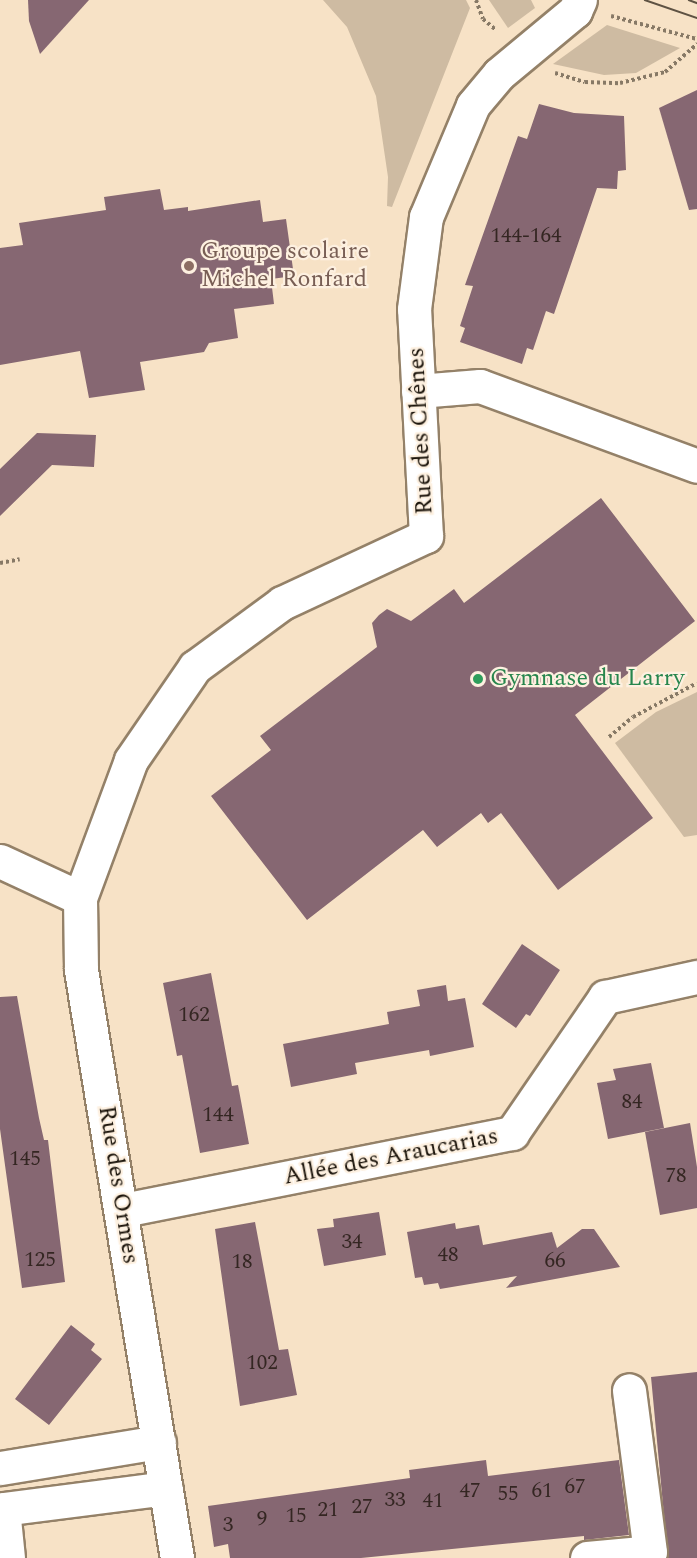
<!DOCTYPE html>
<html>
<head>
<meta charset="utf-8">
<style>
	body { margin:0 }
	#map { position:relative; width:697px; height:1558px; overflow:hidden; background:#f7e2c6; font-family:Spectral,serif }
	div>[style] { position:absolute }
	[style*='--x'] { left:calc(var(--x)*1px); top:calc(var(--y)*1px); width:calc(var(--w)*1px); rotate:calc(var(--a)*1deg) }
	.green>* { inset:0; background:#cebba2 }
	.building>* { inset:0; background:#866772 }
	.path>* { height:4px; margin-top:-2px; transform-origin:0; background:repeating-linear-gradient(90deg,#877966 0 3px,transparent 0 6px) }
	.roads { filter:drop-shadow(2px 0 #948168) drop-shadow(-2px 0 #948168) drop-shadow(0 2px #948168) drop-shadow(0 -2px #948168) }
	.minor>* { height:33px; margin:-16.5px; padding:0 16.5px; transform-origin:16.5px; border-radius:16.5px; background:#fff }
	.tram>* { height:1.5px; margin:-0.75px; padding:0 0.75px; transform-origin:0.75px; border-radius:0.75px; background:#5e5243 }
	.dots>* { width:16px; height:16px; translate:-50% -50%; box-sizing:border-box; border:3px solid #fdf0e0; border-radius:50% }
	span { translate:-50% -50%; white-space:nowrap; text-align:center; line-height:1.15; -webkit-text-stroke:4.5px #fdf0e0; paint-order:stroke }
	.number-label { font-size:21px; color:#342622 }
	.number-label span { -webkit-text-stroke-width:0 }
	.education-label { font-size:24px; color:#785e54 }
	.left { translate:0 -50%; text-align:left }
	.street-label { font-size:24px; color:#181108 }
	.leisure-label { font-size:24px; color:#27864d }
</style>
</head>
<body>
<div id="map">
	<div class="green">
		<div style="clip-path:polygon(323px 0,466px 0,470px 8px,392px 207px,387px 206px,388px 177px,376px 96px,347px 27px)"></div>
		<div style="clip-path:polygon(489px 0,531px 0,535px 8px,508px 28px)"></div>
		<div style="clip-path:polygon(607px 25px,680px 48px,636px 73px,604px 75px,553px 64px)"></div>
		<div style="clip-path:polygon(697px 692px,697px 835px,684px 837px,615px 743px,656px 712px)"></div>
	</div>
	<div class="building">
		<div style="clip-path:polygon(28px 0,89px 0,40px 54px,29px 21px)"></div>
		<div style="clip-path:polygon(697px 90px,697px 209px,689px 210px,659px 108px)"></div>
		<div style="clip-path:polygon(539px 104px,574px 113px,624px 116px,626px 170px,618px 171px,617px 189px,597px 188px,554px 314px,546px 311px,533px 350px,527px 348px,522px 364px,460px 342px,465px 328px,460px 326px,473px 286px,465px 285px,518px 136px,527px 139px)"></div>
		<div style="clip-path:polygon(160px 189px,164px 210px,188px 207px,188px 211px,260px 200px,263px 222px,286px 219px,294px 276px,271px 279px,274px 304px,234px 309px,238px 338px,209px 343px,204px 352px,140px 362px,145px 390px,89px 398px,80px 351px,0 365px,0 248px,23px 245px,19px 223px,106px 210px,104px 197px)"></div>
		<div style="clip-path:polygon(37px 433px,96px 435px,94px 467px,52px 465px,0 516px,0 469px)"></div>
		<div style="clip-path:polygon(601px 498px,695px 621px,575px 715px,653px 818px,558px 890px,501px 813px,488px 823px,481px 813px,437px 847px,423px 830px,307px 920px,211px 796px,271px 750px,260px 736px,377px 647px,372px 623px,379px 615px,387px 609px,411px 621px,454px 589px,464px 603px)"></div>
		<div style="clip-path:polygon(522px 944px,560px 970px,530px 1016px,526px 1014px,516px 1028px,482px 1004px)"></div>
		<div style="clip-path:polygon(211px 973px,232px 1086px,238px 1085px,249px 1144px,200px 1153px,182px 1055px,177px 1056px,163px 983px)"></div>
		<div style="clip-path:polygon(446px 985px,448px 1001px,465px 998px,474px 1047px,430px 1056px,429px 1050px,355px 1063px,357px 1074px,291px 1087px,283px 1044px,389px 1024px,387px 1012px,420px 1006px,417px 990px)"></div>
		<div style="clip-path:polygon(17px 996px,39px 1118px,44px 1140px,48px 1140px,65px 1282px,22px 1288px,0 1129px,0 997px)"></div>
		<div style="clip-path:polygon(651px 1063px,664px 1128px,608px 1139px,597px 1083px,616px 1080px,613px 1069px)"></div>
		<div style="clip-path:polygon(690px 1123px,697px 1167px,697px 1208px,660px 1215px,645px 1132px)"></div>
		<div style="clip-path:polygon(379px 1212px,386px 1255px,324px 1266px,317px 1229px,334px 1227px,333px 1219px)"></div>
		<div style="clip-path:polygon(255px 1222px,279px 1350px,288px 1349px,297px 1395px,240px 1406px,215px 1229px)"></div>
		<div style="clip-path:polygon(455px 1223px,456px 1229px,479px 1225px,483px 1245px,552px 1232px,557px 1248px,582px 1229px,594px 1229px,620px 1267px,506px 1288px,517px 1276px,440px 1289px,438px 1283px,424px 1285px,422px 1277px,415px 1278px,407px 1232px)"></div>
		<div style="clip-path:polygon(71px 1325px,95px 1344px,91px 1350px,102px 1359px,49px 1425px,15px 1399px)"></div>
		<div style="clip-path:polygon(697px 1372px,697px 1558px,668px 1558px,651px 1377px)"></div>
		<div style="clip-path:polygon(486px 1460px,488px 1476px,619px 1460px,629px 1535px,584px 1540px,584px 1536px,361px 1558px,230px 1558px,228px 1544px,214px 1547px,208px 1506px,410px 1478px,409px 1470px)"></div>
	</div>
	<div class="path">
		<div style="--x:476;--y:0;--w:20;--a:70"></div>
		<div style="--x:483;--y:19;--w:17;--a:40"></div>
		<div style="--x:611;--y:16;--w:89;--a:15"></div>
		<div style="--x:555;--y:73;--w:31;--a:17"></div>
		<div style="--x:585;--y:82;--w:35;--a:2"></div>
		<div style="--x:620;--y:83;--w:46;--a:-13.7"></div>
		<div style="--x:665;--y:72;--w:43;--a:-41.2"></div>
		<div style="--x:0;--y:563;--w:20;--a:-11"></div>
		<div style="--x:609;--y:737;--w:31;--a:-40"></div>
		<div style="--x:633;--y:717;--w:72;--a:-28"></div>
	</div>
	<div class="roads">
		<div class="minor">
			<div style="--x:418;--y:391;--w:62;--a:-4.6"></div>
			<div style="--x:480;--y:386;--w:231;--a:20.2"></div>
			<div style="--x:0;--y:861;--w:88;--a:24.8"></div>
			<div style="--x:80;--y:898;--w:72;--a:89.2"></div>
			<div style="--x:81;--y:970;--w:596;--a:80.73"></div>
			<div style="--x:80;--y:898;--w:147;--a:-69.7"></div>
			<div style="--x:131;--y:760;--w:113;--a:-55.5"></div>
			<div style="--x:195;--y:667;--w:108;--a:-36.3"></div>
			<div style="--x:282;--y:603;--w:159;--a:-25"></div>
			<div style="--x:426;--y:536;--w:227;--a:-93"></div>
			<div style="--x:414;--y:309;--w:93;--a:-82.6"></div>
			<div style="--x:426;--y:217;--w:121;--a:-67.2"></div>
			<div style="--x:473;--y:105;--w:40;--a:-50"></div>
			<div style="--x:499;--y:74;--w:99;--a:-39.7"></div>
			<div style="--x:575;--y:11;--w:12;--a:-66"></div>
			<div style="--x:123;--y:1210;--w:397;--a:-11.2"></div>
			<div style="--x:512;--y:1133;--w:165;--a:-55.6"></div>
			<div style="--x:605;--y:997;--w:94;--a:-12.3"></div>
			<div style="--x:0;--y:1468;--w:161;--a:-9.3"></div>
			<div style="--x:8;--y:1558;--w:49;--a:-95.8"></div>
			<div style="--x:3;--y:1509;--w:164;--a:-7.3"></div>
			<div style="--x:587;--y:1558;--w:63;--a:-5.4"></div>
			<div style="--x:650;--y:1552;--w:163;--a:-97.4"></div>
		</div>
	</div>
	<div class="tram">
		<div style="--x:645;--y:0;--w:55;--a:19.1"></div>
		<div style="--x:689;--y:0;--w:9;--a:21"></div>
	</div>
	<div class="dots">
		<div style="left:189px;top:266px;background:#8d6e63"></div>
		<div style="left:478px;top:679px;background:#2e9e5b"></div>
	</div>
	<div class="number-label">
		<span style="left:526px;top:236px">144-164</span>
		<span style="left:194px;top:1015px">162</span>
		<span style="left:632px;top:1102px">84</span>
		<span style="left:218px;top:1115px">144</span>
		<span style="left:25px;top:1159px">145</span>
		<span style="left:676px;top:1176px">78</span>
		<span style="left:352px;top:1242px">34</span>
		<span style="left:448px;top:1255px">48</span>
		<span style="left:40px;top:1260px">125</span>
		<span style="left:555px;top:1261px">66</span>
		<span style="left:242px;top:1262px">18</span>
		<span style="left:262px;top:1363px">102</span>
		<span style="left:575px;top:1487px">67</span>
		<span style="left:470px;top:1491px">47</span>
		<span style="left:542px;top:1491px">61</span>
		<span style="left:508px;top:1494px">55</span>
		<span style="left:395px;top:1500px">33</span>
		<span style="left:433px;top:1501px">41</span>
		<span style="left:362px;top:1507px">27</span>
		<span style="left:328px;top:1510px">21</span>
		<span style="left:296px;top:1516px">15</span>
		<span style="left:262px;top:1519px">9</span>
		<span style="left:228px;top:1525px">3</span>
	</div>
	<div class="education-label">
		<span class="left" style="left:201px;top:266px">Groupe scolaire<br>Michel Ronfard</span>
	</div>
	<div class="street-label">
		<span style="left:421px;top:431px;rotate:-93deg">Rue des Chênes</span>
		<span style="left:391px;top:1157px;rotate:-11deg">Allée des Araucarias</span>
		<span style="left:118px;top:1185px;rotate:81deg">Rue des Ormes</span>
	</div>
	<div class="leisure-label">
		<span class="left" style="left:490px;top:679px">Gymnase du Larry</span>
	</div>
</div>
</body>
</html>
